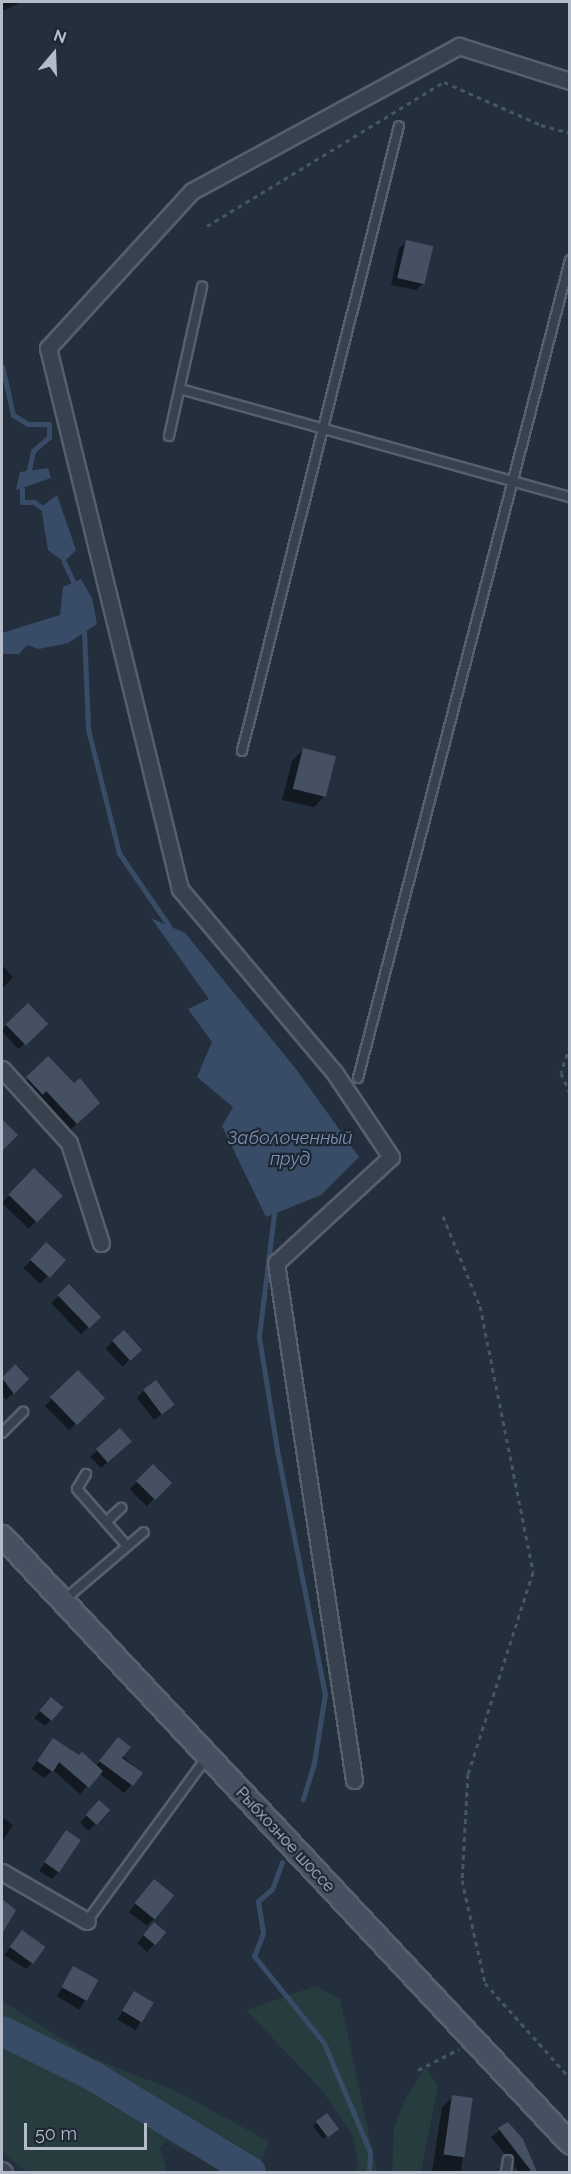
<!DOCTYPE html>
<html>
<head>
<meta charset="utf-8">
<style>
	body { margin:0 }
	#map { position:relative; width:571px; height:2174px; overflow:hidden; background:#242f3e; font-family:Raleway,sans-serif }
	div>[style] { position:absolute }
	[style*='--x'] { left:calc(var(--x)*1px); top:calc(var(--y)*1px); width:calc(var(--w)*1px); rotate:calc(var(--a)*1deg) }
	.green>* { inset:0; background:#263c3f }
	.water>* { inset:0; background:#394c67 }
	.shadow>* { inset:0; background:#0007; transform-origin:0 0 }
	.stream>* { height:5px; margin:-2.5px; padding:0 2.5px; transform-origin:2.5px; border-radius:2.5px; background:#394c67 }
	.river>* { height:30px; margin:-15px; padding:0 15px; transform-origin:15px; border-radius:15px; background:#394c67 }
	.building>* { inset:0; background:#455162; transform-origin:0 0 }
	.path>* { height:3px; margin-top:-1.5px; transform-origin:0; background:repeating-linear-gradient(90deg,#44595c 0 4.5px,transparent 0 9px) }
	.roads { filter:drop-shadow(2px 0 #565f6c) drop-shadow(-2px 0 #565f6c) drop-shadow(0 2px #565f6c) drop-shadow(0 -2px #565f6c) }
	.lane>* { height:8px; margin:-4px; padding:0 4px; transform-origin:4px; border-radius:4px; background:#38414e }
	.street>* { height:15px; margin:-7.5px; padding:0 7.5px; transform-origin:7.5px; border-radius:7.5px; background:#38414e }
	.secondary>* { height:21px; margin:-10.5px; padding:0 10.5px; transform-origin:10.5px; border-radius:10.5px; background:#465061 }
	span { translate:-50% -50%; white-space:nowrap; text-align:center; line-height:1.15; -webkit-text-stroke:4.5px #1d2633; paint-order:stroke }
	.street-label { font-size:16px; color:#b4bcc9 }
	.water-label { font-size:18px; color:#7c92b1; font-style:italic }
	.frame { position:absolute; inset:0; border:3px solid #b4bcc9; pointer-events:none }
	.north { position:absolute; left:24px; top:24px; width:60px; height:60px; -webkit-text-stroke:4px #1d2633; paint-order:stroke; rotate:19deg; font-size:16px; font-weight:700; line-height:24px; text-align:center; color:#b4bcc9 }
	.north::after { content:''; display:block; margin:auto; width:21px; height:27px; background:#b4bcc9; clip-path:polygon(50% 0,100% 100%,50% 72%,0 100%) }
	.scale { position:absolute; left:24px; top:2123px; width:123px; height:27px; box-sizing:border-box; border:3px solid #b4bcc9; border-top:0; padding-left:8px; font-size:18px; line-height:21px; white-space:nowrap; color:#b4bcc9; -webkit-text-stroke:4px #1d2633; paint-order:stroke }
</style>
</head>
<body>
<div id="map">
	<div class="green">
		<div style="clip-path:polygon(316px 1986px,340px 1999px,377px 2172px,356px 2172px,358px 2163px,353px 2136px,321px 2089px,246px 2010px)"></div>
		<div style="clip-path:polygon(2px 2001px,92px 2058px,176px 2091px,268px 2141px,259px 2172px,227px 2172px,166px 2141px,160px 2148px,167px 2172px,27px 2172px,2px 2152px)"></div>
		<div style="clip-path:polygon(426px 2067px,438px 2087px,421px 2172px,392px 2172px,394px 2128px,404px 2101px)"></div>
	</div>
	<div class="water">
		<div style="clip-path:polygon(48px 468px,51px 478px,16px 490px,20px 472px)"></div>
		<div style="clip-path:polygon(57px 495px,76px 550px,64px 562px,48px 550px,41px 507px)"></div>
		<div style="clip-path:polygon(81px 579px,92px 598px,97px 624px,68px 643px,39px 649px,27px 645px,19px 654px,2px 654px,2px 633px,60px 615px,63px 587px)"></div>
		<div style="clip-path:polygon(151px 918px,185px 933px,296px 1069px,359px 1157px,321px 1195px,266px 1217px,222px 1126px,233px 1107px,197px 1077px,212px 1042px,188px 1009px,209px 999px)"></div>
	</div>
	<div class="shadow">
		<div style="clip-path:polygon(2px 2px,22px 2px,2px 11px)"></div>
		<div style="clip-path:polygon(406px 242px,423px 283px,416px 290px,391px 285px,399px 249px)"></div>
		<div style="clip-path:polygon(303px 750px,325px 796px,314px 807px,282px 800px,292px 761px)"></div>
		<div style="clip-path:polygon(2px 965px,13px 977px,2px 989px)"></div>
		<div style="left:28px;top:1005px;width:26px;height:37px;rotate:47deg"></div>
		<div style="clip-path:polygon(48px 1059px,91px 1110px,69px 1131px,38px 1097px,35px 1101px,20px 1086px)"></div>
		<div style="left:34px;top:1170px;width:37px;height:46px;rotate:44deg"></div>
		<div style="left:46px;top:1244px;width:23px;height:33px;rotate:43deg"></div>
		<div style="left:69px;top:1286px;width:43px;height:25px;rotate:46deg"></div>
		<div style="left:123px;top:1332px;width:25px;height:24px;rotate:47deg"></div>
		<div style="clip-path:polygon(15px 1366px,27px 1379px,6px 1400px,2px 1395px,2px 1380px)"></div>
		<div style="clip-path:polygon(78px 1372px,96px 1405px,69px 1430px,45px 1406px)"></div>
		<div style="clip-path:polygon(144px 1390px,173px 1405px,154px 1420px,137px 1398px)"></div>
		<div style="clip-path:polygon(122px 1449px,101px 1468px,90px 1457px,98px 1450px)"></div>
		<div style="left:153px;top:1466px;width:24px;height:33px;rotate:45deg"></div>
		<div style="clip-path:polygon(51px 1699px,52px 1719px,45px 1726px,34px 1718px)"></div>
		<div style="clip-path:polygon(54px 1739px,96px 1766px,111px 1746px,141px 1773px,124px 1793px,99px 1773px,80px 1794px,53px 1770px,44px 1778px,31px 1769px)"></div>
		<div style="clip-path:polygon(92px 1809px,108px 1810px,89px 1831px,80px 1823px)"></div>
		<div style="clip-path:polygon(2px 1817px,13px 1825px,2px 1842px)"></div>
		<div style="clip-path:polygon(66px 1832px,59px 1871px,52px 1879px,39px 1871px)"></div>
		<div style="clip-path:polygon(154px 1881px,154px 1919px,147px 1926px,129px 1912px)"></div>
		<div style="clip-path:polygon(147px 1931px,164px 1933px,147px 1952px,137px 1943px)"></div>
		<div style="clip-path:polygon(23px 1932px,33px 1962px,26px 1969px,4px 1955px)"></div>
		<div style="left:74px;top:1968px;width:26px;height:33px;rotate:31deg"></div>
		<div style="left:134px;top:1992px;width:21px;height:32px;rotate:31deg"></div>
		<div style="clip-path:polygon(453px 2097px,471px 2099px,461px 2171px,469px 2172px,432px 2172px,442px 2107px)"></div>
		<div style="clip-path:polygon(327px 2115px,334px 2132px,323px 2139px,313px 2126px)"></div>
		<div style="clip-path:polygon(508px 2124px,521px 2140px,536px 2172px,519px 2172px,491px 2137px)"></div>
	</div>
	<div class="stream">
		<div style="--x:2;--y:366;--w:50;--a:77.3"></div>
		<div style="--x:13;--y:415;--w:17;--a:31"></div>
		<div style="--x:28;--y:424;--w:21;--a:0"></div>
		<div style="--x:49;--y:424;--w:13;--a:90"></div>
		<div style="--x:49;--y:437;--w:21;--a:139"></div>
		<div style="--x:33;--y:451;--w:19;--a:102"></div>
		<div style="--x:22;--y:489;--w:13;--a:90"></div>
		<div style="--x:22;--y:502;--w:12;--a:0"></div>
		<div style="--x:34;--y:502;--w:9;--a:36"></div>
		<div style="--x:64;--y:562;--w:21;--a:65"></div>
		<div style="--x:84;--y:632;--w:97;--a:87.6"></div>
		<div style="--x:88;--y:729;--w:128;--a:76"></div>
		<div style="--x:119;--y:853;--w:88;--a:55.6"></div>
		<div style="--x:274;--y:1214;--w:124;--a:97"></div>
		<div style="--x:259;--y:1337;--w:114;--a:80.9"></div>
		<div style="--x:277;--y:1450;--w:249;--a:78.9"></div>
		<div style="--x:325;--y:1694;--w:70;--a:99.1"></div>
		<div style="--x:314;--y:1763;--w:38;--a:107"></div>
		<div style="--x:282;--y:1862;--w:29;--a:110"></div>
		<div style="--x:272;--y:1889;--w:18;--a:139"></div>
		<div style="--x:258;--y:1901;--w:32;--a:81"></div>
		<div style="--x:263;--y:1933;--w:25;--a:111"></div>
		<div style="--x:254;--y:1956;--w:112;--a:51.2"></div>
		<div style="--x:324;--y:2043;--w:118;--a:67.1"></div>
		<div style="--x:370;--y:2152;--w:20;--a:93"></div>
	</div>
	<div class="river">
		<div style="--x:2;--y:2031;--w:102;--a:26.3"></div>
		<div style="--x:93;--y:2076;--w:185;--a:31.3"></div>
	</div>
	<div class="building">
		<div style="left:406px;top:240px;width:28px;height:39px;rotate:13deg"></div>
		<div style="left:303px;top:748px;width:34px;height:42px;rotate:14deg"></div>
		<div style="left:28px;top:1003px;width:29px;height:31px;rotate:46deg"></div>
		<div style="clip-path:polygon(48px 1056px,74px 1083px,80px 1078px,100px 1103px,77px 1124px,46px 1091px,43px 1095px,26px 1077px)"></div>
		<div style="clip-path:polygon(2px 1119px,18px 1135px,2px 1151px)"></div>
		<div style="left:34px;top:1168px;width:40px;height:37px;rotate:44deg"></div>
		<div style="left:46px;top:1242px;width:27px;height:24px;rotate:42deg"></div>
		<div style="left:69px;top:1284px;width:46px;height:16px;rotate:46deg"></div>
		<div style="left:124px;top:1330px;width:27px;height:16px;rotate:48deg"></div>
		<div style="clip-path:polygon(15px 1364px,29px 1379px,14px 1394px,2px 1378px)"></div>
		<div style="left:78px;top:1370px;width:39px;height:39px;rotate:46deg"></div>
		<div style="left:156px;top:1380px;width:31px;height:16px;rotate:53deg"></div>
		<div style="left:120px;top:1428px;width:18px;height:32px;rotate:49deg"></div>
		<div style="left:153px;top:1464px;width:27px;height:24px;rotate:45deg"></div>
		<div style="left:51px;top:1697px;width:16px;height:18px;rotate:40deg"></div>
		<div style="clip-path:polygon(118px 1737px,131px 1747px,122px 1758px,143px 1773px,133px 1786px,99px 1761px)"></div>
		<div style="clip-path:polygon(53px 1738px,79px 1755px,82px 1752px,103px 1771px,89px 1788px,59px 1762px,53px 1772px,37px 1761px)"></div>
		<div style="left:99px;top:1800px;width:15px;height:20px;rotate:42deg"></div>
		<div style="left:66px;top:1830px;width:18px;height:39px;rotate:34deg"></div>
		<div style="left:154px;top:1879px;width:26px;height:31px;rotate:39deg"></div>
		<div style="clip-path:polygon(2px 1899px,16px 1910px,2px 1934px)"></div>
		<div style="left:154px;top:1922px;width:16px;height:17px;rotate:40deg"></div>
		<div style="left:22px;top:1930px;width:29px;height:21px;rotate:36deg"></div>
		<div style="left:73px;top:1966px;width:29px;height:24px;rotate:29deg"></div>
		<div style="left:134px;top:1991px;width:23px;height:23px;rotate:31deg"></div>
		<div style="left:452px;top:2095px;width:21px;height:60px;rotate:8deg"></div>
		<div style="left:327px;top:2113px;width:20px;height:14px;rotate:53deg"></div>
		<div style="clip-path:polygon(508px 2122px,523px 2139px,537px 2172px,532px 2172px,498px 2128px)"></div>
	</div>
	<div class="path">
		<div style="--x:207;--y:226;--w:277;--a:-31.3"></div>
		<div style="--x:444;--y:82;--w:106;--a:23.9"></div>
		<div style="--x:541;--y:125;--w:30;--a:15"></div>
		<div style="--x:570;--y:1045;--w:29;--a:108"></div>
		<div style="--x:561;--y:1073;--w:22;--a:66"></div>
		<div style="--x:443;--y:1216;--w:97;--a:67.7"></div>
		<div style="--x:480;--y:1306;--w:271;--a:78.7"></div>
		<div style="--x:533;--y:1572;--w:212;--a:107.8"></div>
		<div style="--x:468;--y:1774;--w:106;--a:93.2"></div>
		<div style="--x:462;--y:1880;--w:106;--a:77.4"></div>
		<div style="--x:485;--y:1983;--w:127;--a:48.2"></div>
		<div style="--x:418;--y:2070;--w:46;--a:-27.1"></div>
	</div>
	<div class="roads">
		<div class="lane">
			<div style="--x:180;--y:389;--w:405;--a:15.5"></div>
			<div style="--x:169;--y:436;--w:153;--a:-77.5"></div>
			<div style="--x:242;--y:751;--w:644;--a:-75.9"></div>
			<div style="--x:358;--y:1078;--w:845;--a:-75.47"></div>
			<div style="--x:2;--y:1433;--w:30;--a:-45"></div>
			<div style="--x:86;--y:1474;--w:17;--a:121"></div>
			<div style="--x:77;--y:1489;--w:76;--a:48.7"></div>
			<div style="--x:106;--y:1522;--w:21;--a:-43"></div>
			<div style="--x:63;--y:1601;--w:106;--a:-40.4"></div>
			<div style="--x:87;--y:1921;--w:203;--a:-53.8"></div>
			<div style="--x:506;--y:2172;--w:12;--a:-81"></div>
		</div>
		<div class="street">
			<div style="--x:2;--y:1069;--w:100;--a:47.8"></div>
			<div style="--x:69;--y:1143;--w:105;--a:72.3"></div>
			<div style="--x:354;--y:1780;--w:523;--a:-98.58"></div>
			<div style="--x:276;--y:1263;--w:156;--a:-42.7"></div>
			<div style="--x:391;--y:1157;--w:102;--a:-123.8"></div>
			<div style="--x:334;--y:1072;--w:239;--a:-130.1"></div>
			<div style="--x:180;--y:889;--w:557;--a:-103.71"></div>
			<div style="--x:48;--y:348;--w:213;--a:-47.5"></div>
			<div style="--x:192;--y:191;--w:304;--a:-28.5"></div>
			<div style="--x:459;--y:46;--w:116;--a:17.5"></div>
			<div style="--x:2;--y:1872;--w:98;--a:30"></div>
			<div style="--x:2;--y:2170;--w:3;--a:45"></div>
		</div>
		<div class="secondary">
			<div style="--x:2;--y:1536;--w:831;--a:46.9"></div>
		</div>
	</div>
	<div class="street-label">
		<span style="left:285px;top:1840px;rotate:47deg">Рыбхозное шоссе</span>
	</div>
	<div class="water-label">
		<span style="left:290px;top:1149px">Заболоченный<br>пруд</span>
	</div>
	<div class="frame"></div>
	<div class="north">N</div>
	<div class="scale">50 m</div>
</div>
</body>
</html>
